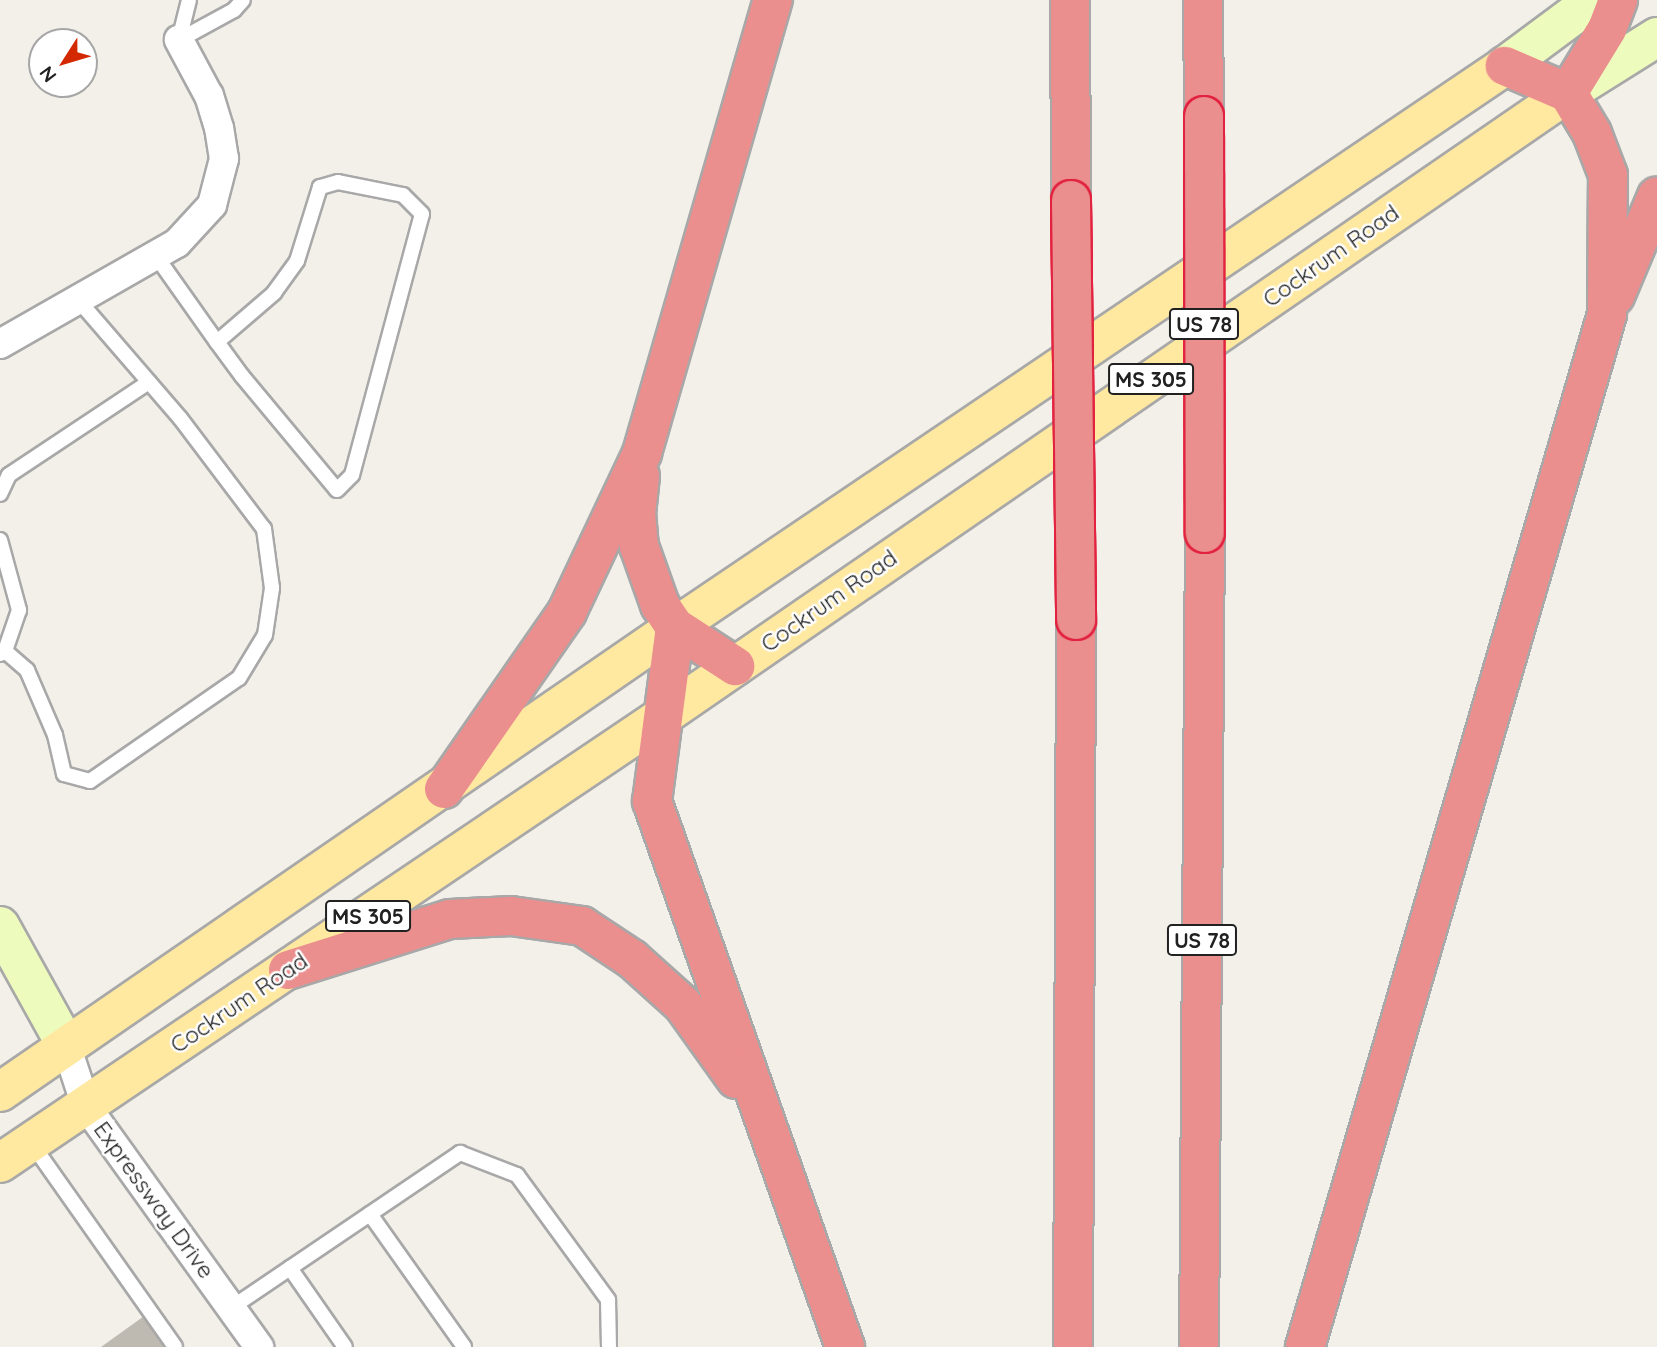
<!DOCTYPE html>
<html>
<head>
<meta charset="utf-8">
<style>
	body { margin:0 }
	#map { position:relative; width:1657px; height:1347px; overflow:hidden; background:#f2f0e8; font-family:Quicksand,sans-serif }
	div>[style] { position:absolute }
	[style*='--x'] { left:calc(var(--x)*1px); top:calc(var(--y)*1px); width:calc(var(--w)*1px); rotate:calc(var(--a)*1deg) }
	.building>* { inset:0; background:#bfbab1 }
	.roads { filter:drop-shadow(2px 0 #a8a8a8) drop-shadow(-2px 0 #a8a8a8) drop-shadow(0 2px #a8a8a8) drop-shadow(0 -2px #a8a8a8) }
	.lane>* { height:14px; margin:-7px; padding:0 7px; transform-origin:7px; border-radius:7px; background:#fff }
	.street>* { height:28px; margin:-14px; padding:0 14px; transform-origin:14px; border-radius:14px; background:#fff }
	.secondary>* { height:38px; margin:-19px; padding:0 19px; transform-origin:19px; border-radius:19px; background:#edfcbc }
	.primary>* { height:38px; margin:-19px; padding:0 19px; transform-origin:19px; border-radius:19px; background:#ffe8a0 }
	.highway>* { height:38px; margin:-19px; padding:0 19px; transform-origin:19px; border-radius:19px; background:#eb8e8e }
	.bridges { filter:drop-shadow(2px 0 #e2223f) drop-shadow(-2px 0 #e2223f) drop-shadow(0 2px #e2223f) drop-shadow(0 -2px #e2223f) }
	.highway-bridge>* { height:38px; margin:-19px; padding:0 19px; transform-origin:19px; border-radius:19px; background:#eb8e8e }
	span { translate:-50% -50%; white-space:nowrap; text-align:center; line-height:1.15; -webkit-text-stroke:5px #fff; paint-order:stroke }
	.shield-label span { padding:2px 5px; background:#fff; border:2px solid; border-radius:5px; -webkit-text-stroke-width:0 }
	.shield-label { font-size:21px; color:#212121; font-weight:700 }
	.street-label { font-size:23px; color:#212121 }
	.north { position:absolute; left:28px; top:28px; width:70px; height:70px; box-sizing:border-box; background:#fff; border:2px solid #a6a6a6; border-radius:50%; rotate:233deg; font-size:19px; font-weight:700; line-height:28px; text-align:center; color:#212121 }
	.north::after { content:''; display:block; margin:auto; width:24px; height:32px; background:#d32800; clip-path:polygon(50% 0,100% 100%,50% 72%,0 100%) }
</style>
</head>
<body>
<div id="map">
	<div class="building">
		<div style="clip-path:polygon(147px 1314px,171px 1347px,101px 1347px)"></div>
	</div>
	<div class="roads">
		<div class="lane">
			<div style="--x:179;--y:40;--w:63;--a:-28.6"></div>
			<div style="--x:234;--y:10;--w:13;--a:-48"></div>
			<div style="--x:179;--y:40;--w:41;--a:-76"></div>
			<div style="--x:156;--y:256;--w:105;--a:54.7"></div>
			<div style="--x:217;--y:342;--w:42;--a:53.7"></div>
			<div style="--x:242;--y:376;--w:148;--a:50.2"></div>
			<div style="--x:337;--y:490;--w:21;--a:-45"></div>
			<div style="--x:352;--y:475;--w:270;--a:-75"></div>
			<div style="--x:422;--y:214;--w:27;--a:-135"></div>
			<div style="--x:403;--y:195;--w:66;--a:-168.7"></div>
			<div style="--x:338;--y:182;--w:19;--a:164"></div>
			<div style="--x:320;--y:187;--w:77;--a:107.3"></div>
			<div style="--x:297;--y:261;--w:39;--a:126"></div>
			<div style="--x:274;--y:293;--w:75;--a:139.3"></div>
			<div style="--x:0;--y:494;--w:21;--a:-65"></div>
			<div style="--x:9;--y:475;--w:168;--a:-33.6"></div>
			<div style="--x:0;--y:540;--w:73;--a:74.8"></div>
			<div style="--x:19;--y:610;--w:43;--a:108.9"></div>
			<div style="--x:0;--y:654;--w:6;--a:-31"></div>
			<div style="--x:5;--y:651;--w:29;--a:41"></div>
			<div style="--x:27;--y:670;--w:71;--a:66.7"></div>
			<div style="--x:55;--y:735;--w:40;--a:77"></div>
			<div style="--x:64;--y:774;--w:27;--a:15"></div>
			<div style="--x:90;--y:781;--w:181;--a:-34.7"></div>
			<div style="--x:239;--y:678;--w:50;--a:-58.8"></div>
			<div style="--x:265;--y:635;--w:48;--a:-81.5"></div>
			<div style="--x:272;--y:588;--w:60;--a:-97.7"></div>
			<div style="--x:264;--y:529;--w:139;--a:-127.1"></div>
			<div style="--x:180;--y:418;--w:155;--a:-130.8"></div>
			<div style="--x:32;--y:1144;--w:248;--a:54.8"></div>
			<div style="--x:370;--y:1214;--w:163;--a:54.7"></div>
			<div style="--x:290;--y:1268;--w:96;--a:55.2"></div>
			<div style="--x:231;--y:1308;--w:277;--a:-34.1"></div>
			<div style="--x:460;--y:1153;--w:61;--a:21.1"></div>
			<div style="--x:517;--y:1175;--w:155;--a:53.9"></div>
			<div style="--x:608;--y:1300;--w:47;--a:88.8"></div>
		</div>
		<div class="street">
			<div style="--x:0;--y:344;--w:204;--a:-29.7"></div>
			<div style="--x:177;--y:243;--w:52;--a:-47.4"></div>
			<div style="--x:212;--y:205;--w:48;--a:-75.4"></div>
			<div style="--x:224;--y:159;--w:31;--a:-99"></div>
			<div style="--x:219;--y:128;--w:34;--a:-107"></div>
			<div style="--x:209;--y:96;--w:64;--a:-118.2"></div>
			<div style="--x:66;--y:1045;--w:64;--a:71.8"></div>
			<div style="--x:86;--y:1106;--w:297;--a:54.3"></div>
		</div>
		<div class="secondary">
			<div style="--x:1505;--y:66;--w:111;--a:-36.6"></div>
			<div style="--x:1568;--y:93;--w:105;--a:-32.2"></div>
			<div style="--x:0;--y:926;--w:136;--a:61"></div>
		</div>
		<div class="primary">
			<div style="--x:0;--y:1092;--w:820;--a:-34.56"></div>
			<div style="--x:675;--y:627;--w:1002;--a:-34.05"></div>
			<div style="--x:0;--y:1163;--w:796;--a:-33.99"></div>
			<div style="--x:660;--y:718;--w:1102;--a:-34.54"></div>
		</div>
		<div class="highway">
			<div style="--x:1070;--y:0;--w:200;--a:89.7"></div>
			<div style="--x:1203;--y:0;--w:116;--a:89.5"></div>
			<div style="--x:1568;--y:93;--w:75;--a:-58.6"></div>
			<div style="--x:1607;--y:29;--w:31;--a:-69"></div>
			<div style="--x:1615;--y:296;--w:108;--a:-67.2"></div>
			<div style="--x:640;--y:476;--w:37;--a:96"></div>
			<div style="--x:636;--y:513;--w:33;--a:85"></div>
			<div style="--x:639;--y:546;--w:63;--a:70.4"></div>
			<div style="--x:660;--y:605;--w:27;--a:56"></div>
			<div style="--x:675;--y:627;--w:72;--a:33"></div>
			<div style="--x:675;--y:627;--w:176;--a:97.5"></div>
			<div style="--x:652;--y:801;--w:579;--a:70.53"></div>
			<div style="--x:444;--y:789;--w:216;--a:-55.2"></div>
			<div style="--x:567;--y:612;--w:176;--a:-64.7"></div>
			<div style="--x:642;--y:453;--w:472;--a:-73.9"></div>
			<div style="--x:288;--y:970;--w:170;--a:-17.5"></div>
			<div style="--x:450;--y:919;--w:61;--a:-2.8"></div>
			<div style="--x:511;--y:916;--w:72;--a:8"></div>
			<div style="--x:582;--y:926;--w:60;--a:33.4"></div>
			<div style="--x:632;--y:959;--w:69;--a:42"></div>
			<div style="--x:683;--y:1005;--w:91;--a:54.4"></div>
			<div style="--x:1073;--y:1347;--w:727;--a:-89.76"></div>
			<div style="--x:1199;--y:1347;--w:814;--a:-89.58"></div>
			<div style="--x:1305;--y:1347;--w:1076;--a:-73.7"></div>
			<div style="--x:1607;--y:314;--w:139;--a:-89.6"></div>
			<div style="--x:1608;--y:175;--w:45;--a:-110.9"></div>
			<div style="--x:1592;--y:133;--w:47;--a:-121"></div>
			<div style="--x:1568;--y:93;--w:69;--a:-156.8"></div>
		</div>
	</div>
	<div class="bridges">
		<div class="highway-bridge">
			<div style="--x:1204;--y:116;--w:417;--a:89.9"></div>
			<div style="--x:1071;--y:200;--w:420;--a:89.3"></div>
		</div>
	</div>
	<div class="shield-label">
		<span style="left:1204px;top:324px">US 78</span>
		<span style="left:1151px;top:379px">MS 305</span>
		<span style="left:368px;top:916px">MS 305</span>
		<span style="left:1202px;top:940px">US 78</span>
	</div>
	<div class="street-label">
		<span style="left:1331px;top:256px;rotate:-35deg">Cockrum Road</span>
		<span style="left:829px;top:601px;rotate:-35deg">Cockrum Road</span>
		<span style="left:239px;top:1003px;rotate:-34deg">Cockrum Road</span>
		<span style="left:154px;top:1200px;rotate:54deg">Expressway Drive</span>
	</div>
	<div class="north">N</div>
</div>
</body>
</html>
